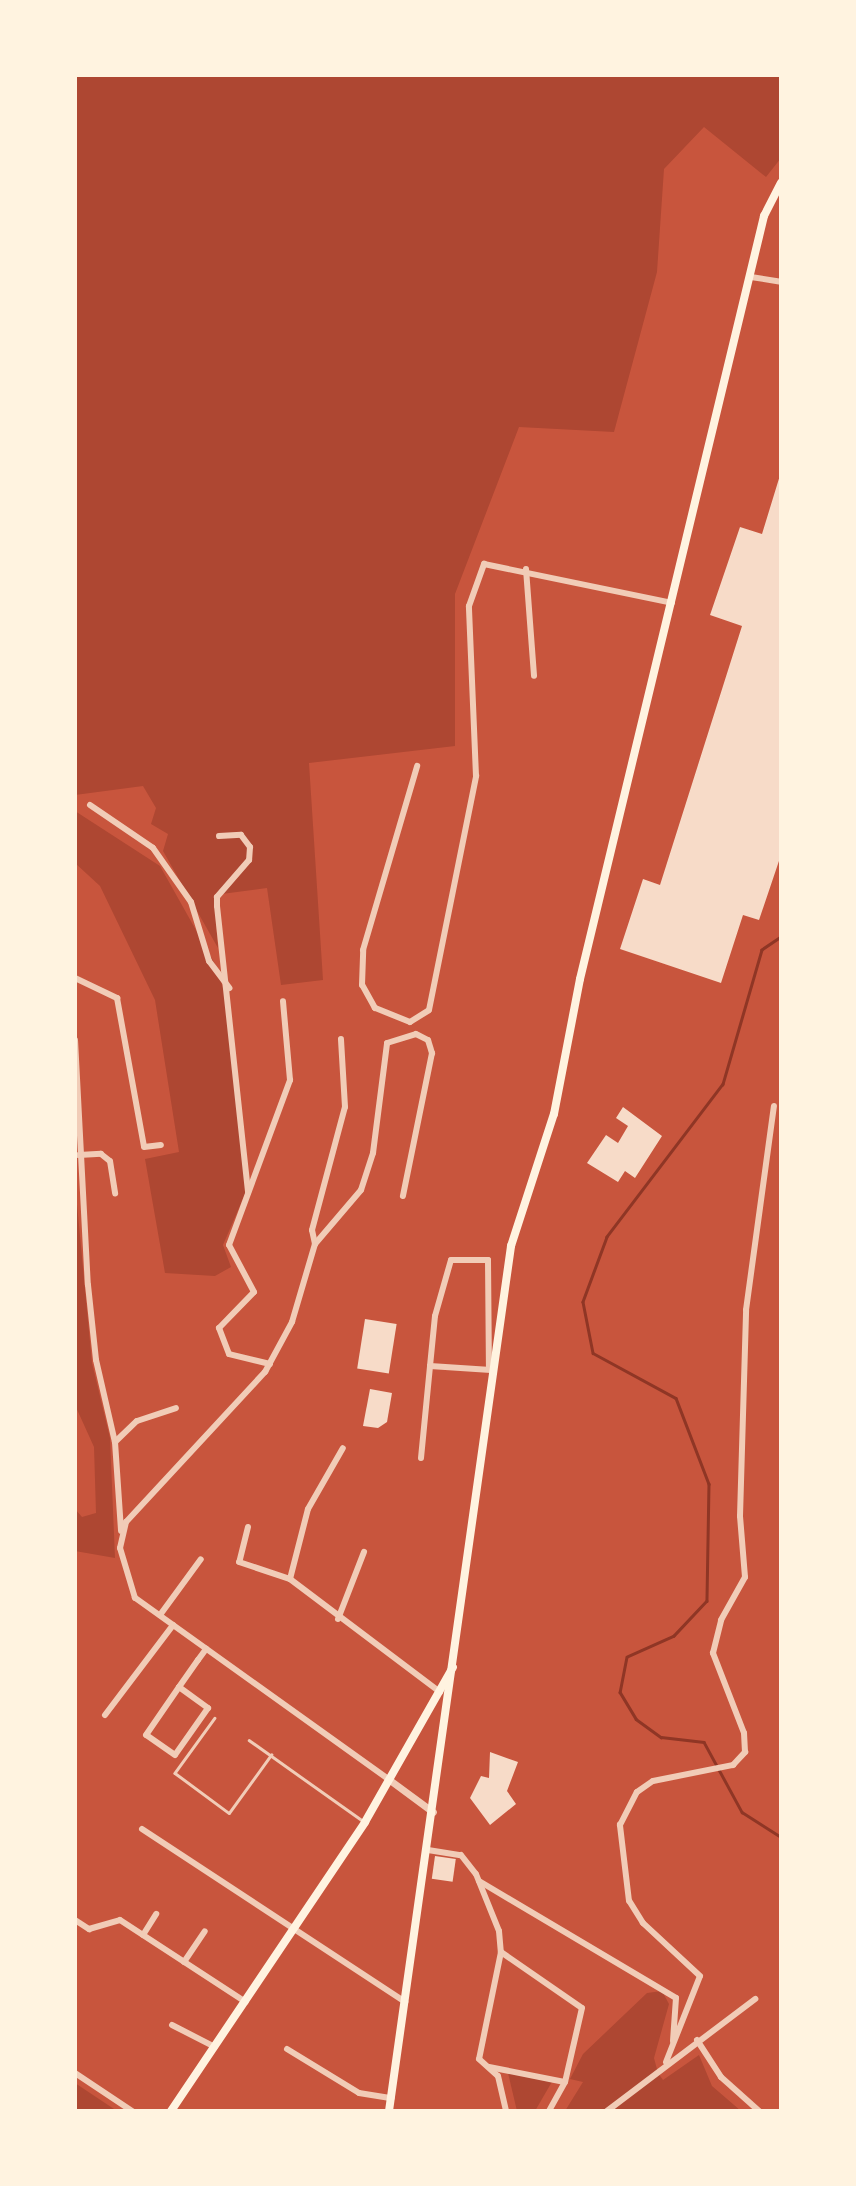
<!DOCTYPE html>
<html>
<head>
<meta charset="utf-8">
<style>
	body { margin:0 }
	#map { position:relative; width:856px; height:2186px; overflow:hidden; background:#c8553d; font-family:"Nunito Sans",sans-serif }
	div>[style] { position:absolute }
	[style*='--x'] { left:calc(var(--x)*1px); top:calc(var(--y)*1px); width:calc(var(--w)*1px); rotate:calc(var(--a)*1deg) }
	.green>* { inset:0; background:#ae4732 }
	.stream>* { height:2.5px; margin:-1.25px; padding:0 1.25px; transform-origin:1.25px; border-radius:1.25px; background:#8f3625 }
	.building>* { inset:0; background:#f7dbc8; transform-origin:0 0 }
	.service>* { height:2.5px; margin:-1.25px; padding:0 1.25px; transform-origin:1.25px; border-radius:1.25px; background:#f1ccb7 }
	.minor>* { height:6px; margin:-3px; padding:0 3px; transform-origin:3px; border-radius:3px; background:#f1ccb7 }
	.tertiary>* { height:7px; margin:-3.5px; padding:0 3.5px; transform-origin:3.5px; border-radius:3.5px; background:#f1ccb7 }
	.secondary>* { height:8px; margin:-4px; padding:0 4px; transform-origin:4px; border-radius:4px; background:#fff3e0 }
	span { translate:-50% -50%; white-space:nowrap; text-align:center; line-height:1.15; -webkit-text-stroke:5px #fff3e0; paint-order:stroke }
	.frame { position:absolute; inset:0; border:77px solid #fff3e0; pointer-events:none }
</style>
</head>
<body>
<div id="map">
	<div class="green">
		<div style="clip-path:polygon(75px 75px,781px 75px,781px 158px,766px 177px,704px 127px,664px 169px,657px 272px,614px 432px,519px 427px,455px 594px,455px 746px,309px 763px,323px 980px,281px 985px,267px 888px,214px 895px,218px 948px,163px 851px,168px 834px,151px 824px,156px 808px,143px 786px,75px 795px)"></div>
		<div style="clip-path:polygon(75px 811px,160px 866px,215px 964px,226px 997px,248px 1187px,223px 1245px,231px 1267px,215px 1276px,165px 1273px,145px 1159px,179px 1152px,155px 1000px,100px 886px,75px 863px)"></div>
		<div style="clip-path:polygon(75px 1183px,92px 1363px,110px 1438px,115px 1558px,75px 1551px,75px 1509px,82px 1517px,96px 1513px,94px 1447px,75px 1405px)"></div>
		<div style="clip-path:polygon(662px 1991px,669px 2004px,654px 2058px,658px 2073px,663px 2080px,699px 2055px,712px 2086px,741px 2111px,565px 2111px,583px 2082px,570px 2079px,583px 2054px,647px 1993px)"></div>
		<div style="clip-path:polygon(508px 2073px,553px 2080px,535px 2111px,517px 2111px)"></div>
		<div style="clip-path:polygon(75px 2083px,117px 2111px,75px 2111px)"></div>
	</div>
	<div class="stream">
		<div style="--x:781;--y:246;--w:44;--a:90"></div>
		<div style="--x:781;--y:937;--w:23;--a:146"></div>
		<div style="--x:762;--y:950;--w:140;--a:106.2"></div>
		<div style="--x:723;--y:1084;--w:192;--a:127.2"></div>
		<div style="--x:607;--y:1237;--w:69;--a:110.3"></div>
		<div style="--x:583;--y:1302;--w:52;--a:78.9"></div>
		<div style="--x:593;--y:1353;--w:94;--a:28.5"></div>
		<div style="--x:676;--y:1398;--w:92;--a:69"></div>
		<div style="--x:709;--y:1484;--w:117;--a:91"></div>
		<div style="--x:707;--y:1601;--w:48;--a:133.3"></div>
		<div style="--x:674;--y:1636;--w:51;--a:155.9"></div>
		<div style="--x:627;--y:1657;--w:36;--a:101"></div>
		<div style="--x:620;--y:1692;--w:31;--a:59"></div>
		<div style="--x:636;--y:1719;--w:31;--a:36"></div>
		<div style="--x:661;--y:1737;--w:43;--a:6.6"></div>
		<div style="--x:704;--y:1742;--w:80;--a:61.5"></div>
		<div style="--x:742;--y:1812;--w:46;--a:32.7"></div>
	</div>
	<div class="building">
		<div style="clip-path:polygon(781px 472px,781px 855px,759px 920px,743px 915px,721px 983px,620px 949px,643px 879px,660px 885px,742px 626px,710px 615px,740px 527px,762px 534px)"></div>
		<div style="clip-path:polygon(623px 1107px,662px 1136px,635px 1178px,625px 1171px,618px 1182px,587px 1163px,606px 1135px,618px 1143px,628px 1126px,616px 1118px)"></div>
		<div style="left:365px;top:1319px;width:32px;height:50px;rotate:9deg"></div>
		<div style="clip-path:polygon(370px 1389px,392px 1393px,387px 1422px,378px 1428px,363px 1426px)"></div>
		<div style="clip-path:polygon(490px 1752px,518px 1762px,507px 1791px,516px 1804px,490px 1825px,470px 1798px,481px 1776px,489px 1778px)"></div>
		<div style="left:435px;top:1856px;width:21px;height:23px;rotate:8deg"></div>
	</div>
	<div class="service">
		<div style="--x:215;--y:1718;--w:68;--a:126"></div>
		<div style="--x:175;--y:1773;--w:67;--a:36.5"></div>
		<div style="--x:229;--y:1813;--w:72;--a:-54.1"></div>
		<div style="--x:249;--y:1740;--w:140;--a:35.4"></div>
	</div>
	<div class="minor">
		<div style="--x:751;--y:277;--w:30;--a:9"></div>
		<div style="--x:526;--y:569;--w:107;--a:85.7"></div>
		<div style="--x:90;--y:805;--w:76;--a:34.3"></div>
		<div style="--x:153;--y:848;--w:66;--a:54.9"></div>
		<div style="--x:191;--y:902;--w:62;--a:73"></div>
		<div style="--x:209;--y:961;--w:34;--a:53"></div>
		<div style="--x:219;--y:836;--w:22;--a:-3"></div>
		<div style="--x:241;--y:835;--w:15;--a:53"></div>
		<div style="--x:250;--y:847;--w:13;--a:94"></div>
		<div style="--x:249;--y:860;--w:49;--a:130.9"></div>
		<div style="--x:217;--y:897;--w:9;--a:90"></div>
		<div style="--x:217;--y:906;--w:288;--a:83.8"></div>
		<div style="--x:75;--y:978;--w:47;--a:25.5"></div>
		<div style="--x:117;--y:998;--w:151;--a:79.7"></div>
		<div style="--x:144;--y:1147;--w:17;--a:-7"></div>
		<div style="--x:410;--y:1022;--w:22;--a:-32"></div>
		<div style="--x:429;--y:1010;--w:239;--a:-78.6"></div>
		<div style="--x:476;--y:776;--w:170;--a:-92.4"></div>
		<div style="--x:469;--y:606;--w:45;--a:-70.3"></div>
		<div style="--x:484;--y:564;--w:192;--a:11.7"></div>
		<div style="--x:410;--y:1022;--w:38;--a:-158"></div>
		<div style="--x:375;--y:1008;--w:26;--a:-119"></div>
		<div style="--x:362;--y:985;--w:35;--a:-88"></div>
		<div style="--x:363;--y:950;--w:192;--a:-73.6"></div>
		<div style="--x:75;--y:1040;--w:245;--a:87"></div>
		<div style="--x:88;--y:1285;--w:75;--a:83.9"></div>
		<div style="--x:96;--y:1360;--w:84;--a:77"></div>
		<div style="--x:115;--y:1442;--w:89;--a:86.1"></div>
		<div style="--x:79;--y:1155;--w:22;--a:-3"></div>
		<div style="--x:101;--y:1154;--w:11;--a:38"></div>
		<div style="--x:110;--y:1161;--w:33;--a:81"></div>
		<div style="--x:315;--y:1244;--w:14;--a:-102"></div>
		<div style="--x:312;--y:1230;--w:127;--a:-75"></div>
		<div style="--x:345;--y:1107;--w:68;--a:-93.4"></div>
		<div style="--x:270;--y:1364;--w:42;--a:-166.3"></div>
		<div style="--x:229;--y:1354;--w:28;--a:-111"></div>
		<div style="--x:219;--y:1328;--w:50;--a:-45.8"></div>
		<div style="--x:254;--y:1292;--w:53;--a:-118"></div>
		<div style="--x:229;--y:1245;--w:176;--a:-69.7"></div>
		<div style="--x:290;--y:1080;--w:79;--a:-95.1"></div>
		<div style="--x:430;--y:1366;--w:50;--a:-84.3"></div>
		<div style="--x:435;--y:1316;--w:58;--a:-74.1"></div>
		<div style="--x:451;--y:1260;--w:37;--a:0"></div>
		<div style="--x:488;--y:1260;--w:109;--a:89.5"></div>
		<div style="--x:115;--y:1442;--w:30;--a:-44"></div>
		<div style="--x:137;--y:1421;--w:41;--a:-18.4"></div>
		<div style="--x:421;--y:1458;--w:92;--a:-84.4"></div>
		<div style="--x:430;--y:1366;--w:61;--a:3.8"></div>
		<div style="--x:248;--y:1527;--w:36;--a:104"></div>
		<div style="--x:239;--y:1562;--w:54;--a:18.4"></div>
		<div style="--x:290;--y:1579;--w:188;--a:37"></div>
		<div style="--x:290;--y:1579;--w:72;--a:-75.6"></div>
		<div style="--x:308;--y:1509;--w:70;--a:-60.2"></div>
		<div style="--x:160;--y:1615;--w:69;--a:-53.8"></div>
		<div style="--x:338;--y:1619;--w:72;--a:-68.8"></div>
		<div style="--x:179;--y:1687;--w:36;--a:36"></div>
		<div style="--x:208;--y:1708;--w:57;--a:125.1"></div>
		<div style="--x:175;--y:1755;--w:35;--a:-145"></div>
		<div style="--x:146;--y:1735;--w:58;--a:-55.5"></div>
		<div style="--x:179;--y:1687;--w:33;--a:-55"></div>
		<div style="--x:198;--y:1660;--w:14;--a:-54"></div>
		<div style="--x:105;--y:1715;--w:113;--a:-52.9"></div>
		<div style="--x:391;--y:1781;--w:315;--a:-144.4"></div>
		<div style="--x:135;--y:1598;--w:52;--a:-106.7"></div>
		<div style="--x:120;--y:1548;--w:27;--a:-77"></div>
		<div style="--x:126;--y:1522;--w:205;--a:-47.2"></div>
		<div style="--x:265;--y:1372;--w:57;--a:-61.6"></div>
		<div style="--x:292;--y:1322;--w:81;--a:-73.6"></div>
		<div style="--x:315;--y:1244;--w:71;--a:-49.6"></div>
		<div style="--x:361;--y:1190;--w:39;--a:-72"></div>
		<div style="--x:373;--y:1153;--w:111;--a:-82.7"></div>
		<div style="--x:387;--y:1043;--w:30;--a:-17"></div>
		<div style="--x:416;--y:1034;--w:13;--a:27"></div>
		<div style="--x:428;--y:1040;--w:14;--a:73"></div>
		<div style="--x:432;--y:1053;--w:146;--a:101.5"></div>
		<div style="--x:142;--y:1829;--w:315;--a:33.3"></div>
		<div style="--x:428;--y:1850;--w:33;--a:9"></div>
		<div style="--x:461;--y:1855;--w:24;--a:52"></div>
		<div style="--x:476;--y:1874;--w:61;--a:68"></div>
		<div style="--x:499;--y:1931;--w:21;--a:85"></div>
		<div style="--x:501;--y:1952;--w:109;--a:101.6"></div>
		<div style="--x:479;--y:2059;--w:25;--a:42"></div>
		<div style="--x:498;--y:2076;--w:36;--a:77"></div>
		<div style="--x:479;--y:1881;--w:229;--a:30.7"></div>
		<div style="--x:676;--y:1998;--w:43;--a:94"></div>
		<div style="--x:75;--y:1920;--w:17;--a:33"></div>
		<div style="--x:89;--y:1929;--w:32;--a:-16"></div>
		<div style="--x:120;--y:1920;--w:150;--a:33.1"></div>
		<div style="--x:143;--y:1935;--w:25;--a:-58"></div>
		<div style="--x:501;--y:1952;--w:98;--a:34.7"></div>
		<div style="--x:582;--y:2008;--w:76;--a:102.9"></div>
		<div style="--x:184;--y:1962;--w:37;--a:-56"></div>
		<div style="--x:172;--y:2025;--w:48;--a:27.1"></div>
		<div style="--x:697;--y:2040;--w:44;--a:57"></div>
		<div style="--x:721;--y:2077;--w:51;--a:41.8"></div>
		<div style="--x:287;--y:2049;--w:84;--a:31.4"></div>
		<div style="--x:359;--y:2093;--w:33;--a:9"></div>
		<div style="--x:666;--y:2062;--w:92;--a:-68.4"></div>
		<div style="--x:700;--y:1976;--w:78;--a:-137.1"></div>
		<div style="--x:643;--y:1923;--w:26;--a:-122"></div>
		<div style="--x:629;--y:1901;--w:77;--a:-96.8"></div>
		<div style="--x:620;--y:1825;--w:37;--a:-63"></div>
		<div style="--x:637;--y:1792;--w:19;--a:-35"></div>
		<div style="--x:653;--y:1781;--w:82;--a:-11.3"></div>
		<div style="--x:733;--y:1765;--w:18;--a:-47"></div>
		<div style="--x:745;--y:1752;--w:19;--a:-93"></div>
		<div style="--x:744;--y:1733;--w:86;--a:-111.2"></div>
		<div style="--x:713;--y:1653;--w:34;--a:-76"></div>
		<div style="--x:721;--y:1620;--w:49;--a:-60.8"></div>
		<div style="--x:745;--y:1577;--w:61;--a:-94.7"></div>
		<div style="--x:740;--y:1516;--w:206;--a:-88.3"></div>
		<div style="--x:746;--y:1310;--w:206;--a:-82.2"></div>
		<div style="--x:489;--y:2067;--w:77;--a:11.2"></div>
		<div style="--x:565;--y:2082;--w:33;--a:119"></div>
		<div style="--x:75;--y:2073;--w:69;--a:33.7"></div>
		<div style="--x:607;--y:2111;--w:186;--a:-37.1"></div>
	</div>
	<div class="tertiary">
		<div style="--x:391;--y:1781;--w:52;--a:36.4"></div>
	</div>
	<div class="secondary">
		<div style="--x:171;--y:2111;--w:348;--a:-56.1"></div>
		<div style="--x:365;--y:1822;--w:178;--a:-60.4"></div>
		<div style="--x:389;--y:2111;--w:874;--a:-81.97"></div>
		<div style="--x:511;--y:1246;--w:139;--a:-72"></div>
		<div style="--x:554;--y:1114;--w:137;--a:-79.1"></div>
		<div style="--x:580;--y:979;--w:785;--a:-76.44"></div>
		<div style="--x:764;--y:216;--w:37;--a:-63"></div>
	</div>
	<div class="frame"></div>
</div>
</body>
</html>
